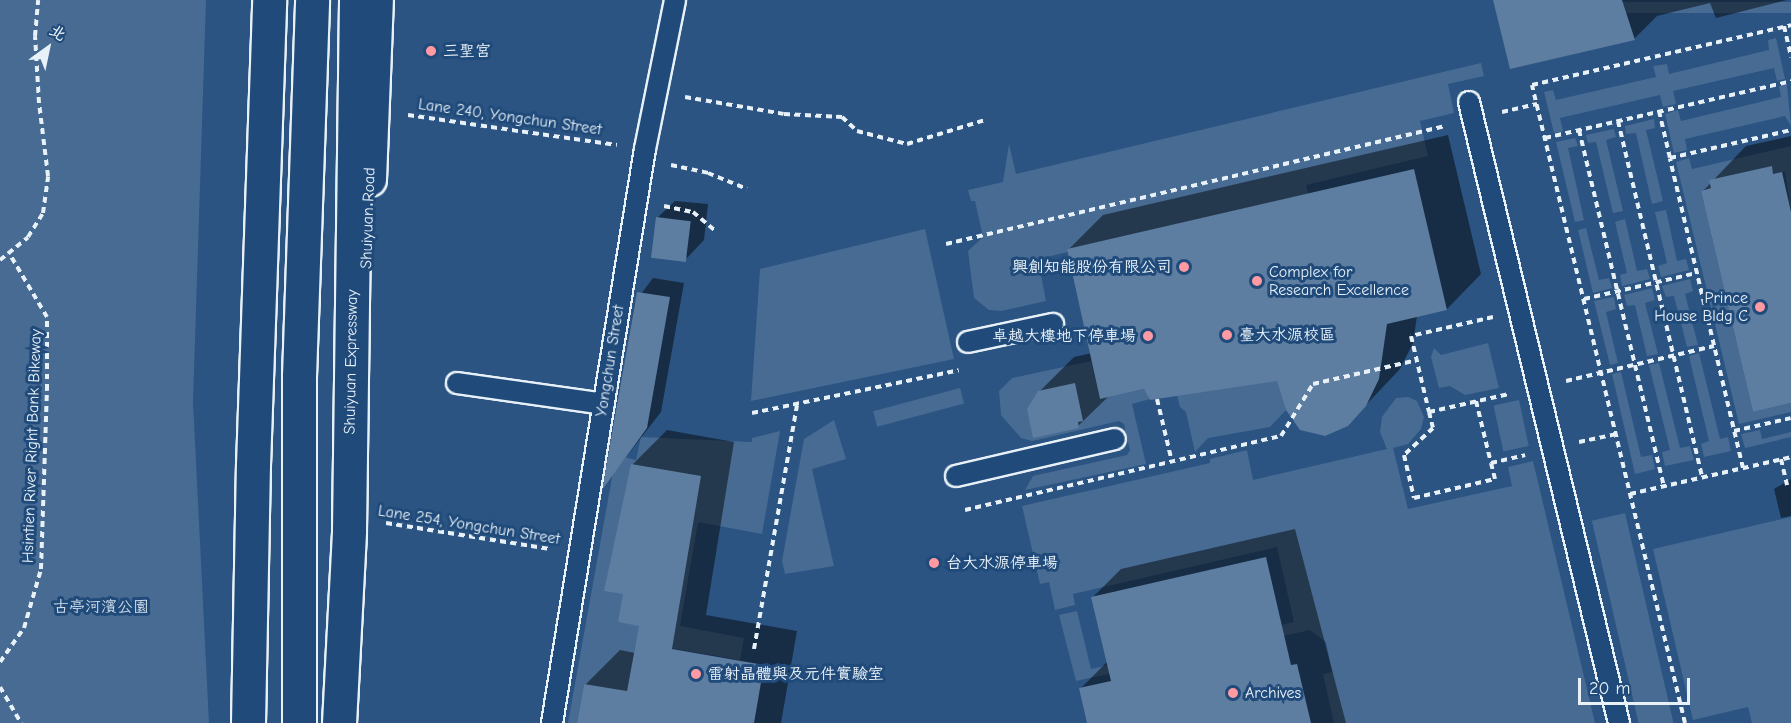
<!DOCTYPE html>
<html>
<head>
<meta charset="utf-8">
<style>
	body { margin:0 }
	#map { position:relative; width:1791px; height:723px; overflow:hidden; background:#2b5482; font-family:"Comic Neue","LXGW WenKai TC",sans-serif }
	div>[style] { position:absolute }
	[style*='--x'] { left:calc(var(--x)*1px); top:calc(var(--y)*1px); width:calc(var(--w)*1px); rotate:calc(var(--a)*1deg) }
	.green>* { inset:0; background:#476b93; transform-origin:0 0 }
	.shadow>* { inset:0; background:#0007 }
	.building>* { inset:0; background:#5d7da1; transform-origin:0 0 }
	.path>* { height:4px; margin-top:-2px; transform-origin:0; background:repeating-linear-gradient(90deg,#e8f1f8 0 6px,transparent 0 10.5px) }
	.roads { filter:drop-shadow(2px 0 #e8f1f8) drop-shadow(-2px 0 #e8f1f8) drop-shadow(0 2px #e8f1f8) drop-shadow(0 -2px #e8f1f8) }
	.service>* { height:20px; margin:-10px; padding:0 10px; transform-origin:10px; border-radius:10px; background:#1f4a7a }
	.minor>* { height:33px; margin:-16.5px; padding:0 16.5px; transform-origin:16.5px; border-radius:16.5px; background:#1f4a7a }
	.trunk>* { height:33px; margin:-16.5px; padding:0 16.5px; transform-origin:16.5px; border-radius:16.5px; background:#1f4a7a }
	.dots>* { width:16px; height:16px; translate:-50% -50%; box-sizing:border-box; border:3px solid #1f4a7a; border-radius:50% }
	span { translate:-50% -50%; white-space:nowrap; text-align:center; line-height:1.15; -webkit-text-stroke:6px #1f4a7a; paint-order:stroke }
	.poi-label { font-size:16px; color:#e8f1f8 }
	.left { translate:0 -50%; text-align:left }
	.right { translate:-100% -50%; text-align:right }
	.street-label { font-size:16px; color:#e8f1f8 }
	.park-label { font-size:16px; color:#d0dde9 }
	.north { position:absolute; left:18px; top:18px; width:60px; height:60px; -webkit-text-stroke:4px #1f4a7a; paint-order:stroke; rotate:33deg; font-size:16px; font-weight:700; line-height:24px; text-align:center; color:#e8f1f8 }
	.north::after { content:''; display:block; margin:auto; width:21px; height:27px; background:#e8f1f8; clip-path:polygon(50% 0,100% 100%,50% 72%,0 100%) }
	.scale { position:absolute; left:1578px; top:678px; width:112px; height:27px; box-sizing:border-box; border:3px solid #e8f1f8; border-top:0; padding-left:8px; font-size:18px; line-height:21px; white-space:nowrap; color:#e8f1f8; -webkit-text-stroke:4px #1f4a7a; paint-order:stroke }
</style>
</head>
<body>
<div id="map">
	<div class="green">
		<div style="clip-path:polygon(0 0,206px 0,193px 402px,209px 723px,0 723px)"></div>
		<div style="left:1791px;top:2px;width:11px;height:280px;rotate:90deg"></div>
		<div style="clip-path:polygon(1776px 38px,1785px 79px,1777px 81px,1774px 68px,1673px 91px,1676px 104px,1663px 107px,1660px 95px,1560px 118px,1563px 131px,1554px 133px,1544px 92px,1553px 90px,1556px 100px,1656px 77px,1653px 66px,1667px 64px,1669px 74px,1769px 50px,1768px 40px)"></div>
		<div style="clip-path:polygon(1481px 63px,1484px 76px,1448px 84px,1454px 113px,1420px 121px,1428px 156px,1306px 185px,1308px 194px,1068px 249px,1068px 252px,1038px 259px,1046px 301px,1001px 311px,989px 310px,974px 298px,968px 251px,983px 237px,975px 201px,971px 201px,968px 190px,1003px 182px,1009px 144px,1016px 174px)"></div>
		<div style="clip-path:polygon(1787px 85px,1791px 126px,1785px 116px,1685px 139px,1687px 150px,1674px 153px,1665px 114px,1678px 110px,1681px 121px,1781px 97px,1779px 86px)"></div>
		<div style="clip-path:polygon(1654px 119px,1655px 128px,1646px 130px,1663px 201px,1652px 204px,1636px 133px,1626px 134px,1625px 126px)"></div>
		<div style="clip-path:polygon(1614px 129px,1616px 137px,1606px 140px,1623px 211px,1613px 213px,1596px 142px,1588px 143px,1586px 135px)"></div>
		<div style="clip-path:polygon(1575px 138px,1578px 146px,1568px 148px,1584px 220px,1575px 222px,1556px 142px)"></div>
		<div style="clip-path:polygon(1791px 146px,1791px 211px,1785px 172px,1773px 174px,1772px 166px,1701px 191px,1753px 412px,1791px 403px,1791px 412px,1739px 424px,1676px 162px,1689px 158px,1692px 169px)"></div>
		<div style="clip-path:polygon(1666px 210px,1677px 261px,1686px 259px,1689px 270px,1661px 277px,1658px 266px,1667px 263px,1655px 212px)"></div>
		<div style="clip-path:polygon(1625px 219px,1637px 271px,1647px 269px,1650px 279px,1622px 286px,1620px 275px,1627px 273px,1615px 222px)"></div>
		<div style="clip-path:polygon(1586px 228px,1599px 280px,1609px 278px,1612px 288px,1593px 293px,1578px 230px)"></div>
		<div style="clip-path:polygon(925px 229px,954px 359px,751px 401px,760px 269px)"></div>
		<div style="clip-path:polygon(1690px 279px,1693px 291px,1685px 294px,1698px 345px,1687px 347px,1674px 296px,1666px 297px,1662px 286px)"></div>
		<div style="clip-path:polygon(1652px 288px,1655px 300px,1645px 303px,1658px 354px,1647px 356px,1635px 305px,1627px 306px,1624px 295px)"></div>
		<div style="clip-path:polygon(1614px 297px,1616px 309px,1606px 312px,1618px 363px,1610px 365px,1594px 301px)"></div>
		<div style="clip-path:polygon(1488px 343px,1499px 388px,1465px 395px,1450px 386px,1439px 388px,1431px 357px,1434px 348px,1441px 355px)"></div>
		<div style="clip-path:polygon(1699px 353px,1720px 439px,1728px 437px,1731px 451px,1704px 457px,1701px 444px,1709px 441px,1689px 356px)"></div>
		<div style="clip-path:polygon(1091px 361px,1100px 399px,1144px 389px,1149px 392px,1150px 399px,1132px 404px,1146px 464px,1025px 490px,1033px 476px,1127px 455px,1130px 450px,1124px 424px,1119px 421px,1032px 441px,1021px 438px,1001px 415px,999px 391px,1012px 378px)"></div>
		<div style="clip-path:polygon(1659px 363px,1680px 448px,1690px 446px,1694px 460px,1665px 466px,1662px 452px,1670px 450px,1649px 365px)"></div>
		<div style="clip-path:polygon(1281px 371px,1280px 388px,1286px 410px,1270px 427px,1208px 438px,1195px 452px,1186px 412px,1180px 407px,1177px 395px)"></div>
		<div style="clip-path:polygon(1621px 372px,1641px 457px,1652px 455px,1655px 469px,1635px 474px,1612px 374px)"></div>
		<div style="left:960px;top:388px;width:16px;height:90px;rotate:75deg"></div>
		<div style="clip-path:polygon(1408px 397px,1417px 401px,1424px 417px,1421px 429px,1408px 444px,1393px 448px,1408px 509px,1512px 486px,1508px 467px,1533px 461px,1595px 723px,1334px 723px,1323px 674px,1332px 672px,1326px 642px,1310px 630px,1076px 681px,1059px 615px,1077px 611px,1091px 669px,1294px 622px,1277px 547px,1073px 594px,1075px 605px,1055px 610px,1049px 582px,1040px 584px,1022px 506px,1210px 463px,1210px 459px,1247px 450px,1253px 480px,1387px 449px,1380px 432px,1382px 417px,1396px 398px)"></div>
		<div style="left:1519px;top:400px;width:47px;height:26px;rotate:78deg"></div>
		<div style="clip-path:polygon(834px 420px,846px 459px,812px 469px,834px 566px,785px 574px,782px 561px,804px 439px)"></div>
		<div style="clip-path:polygon(1760px 430px,1762px 439px,1791px 432px,1791px 437px,1745px 448px,1741px 434px)"></div>
		<div style="clip-path:polygon(780px 431px,762px 534px,698px 522px,680px 626px,744px 638px,740px 660px,636px 642px,627px 691px,584px 684px,577px 723px,568px 723px,616px 455px,636px 460px,641px 437px,752px 442px,752px 438px)"></div>
		<div style="left:1625px;top:513px;width:216px;height:34px;rotate:77deg"></div>
		<div style="clip-path:polygon(1791px 517px,1791px 723px,1752px 723px,1748px 707px,1693px 720px,1653px 549px)"></div>
	</div>
	<div class="shadow">
		<div style="clip-path:polygon(1495px 0,1787px 0,1716px 18px,1710px 3px,1657px 16px,1634px 39px)"></div>
		<div style="clip-path:polygon(1448px 135px,1481px 274px,1447px 309px,1417px 316px,1413px 343px,1400px 369px,1347px 425px,1278px 379px,1145px 387px,1109px 396px,1078px 426px,1039px 392px,1074px 357px,1092px 353px,1069px 249px,1103px 215px)"></div>
		<div style="clip-path:polygon(1791px 136px,1791px 402px,1703px 191px,1746px 146px)"></div>
		<div style="clip-path:polygon(675px 201px,708px 204px,704px 240px,687px 258px,657px 218px)"></div>
		<div style="clip-path:polygon(653px 278px,684px 283px,661px 412px,604px 485px,635px 302px)"></div>
		<div style="clip-path:polygon(667px 430px,734px 442px,706px 615px,797px 631px,781px 723px,579px 723px,586px 684px,620px 650px,635px 653px,641px 625px,625px 593px,633px 464px)"></div>
		<div style="clip-path:polygon(1791px 479px,1791px 516px,1781px 518px,1774px 489px)"></div>
		<div style="clip-path:polygon(1295px 529px,1346px 723px,1088px 723px,1080px 689px,1108px 661px,1092px 598px,1121px 569px)"></div>
	</div>
	<div class="building">
		<div style="clip-path:polygon(1493px 0,1622px 0,1635px 40px,1510px 69px)"></div>
		<div style="clip-path:polygon(1772px 166px,1773px 174px,1782px 172px,1791px 212px,1791px 403px,1753px 412px,1701px 191px,1711px 188px,1709px 180px)"></div>
		<div style="clip-path:polygon(1414px 169px,1447px 310px,1387px 324px,1379px 379px,1366px 406px,1348px 426px,1325px 436px,1300px 430px,1286px 410px,1277px 381px,1150px 400px,1144px 389px,1100px 399px,1067px 249px)"></div>
		<div style="left:656px;top:217px;width:35px;height:41px;rotate:7deg"></div>
		<div style="clip-path:polygon(637px 292px,670px 297px,647px 428px,602px 490px)"></div>
		<div style="clip-path:polygon(1075px 383px,1083px 421px,1078px 422px,1079px 428px,1033px 438px,1027px 409px,1038px 391px)"></div>
		<div style="clip-path:polygon(631px 464px,701px 476px,672px 649px,764px 665px,754px 723px,577px 723px,584px 684px,627px 691px,639px 626px,618px 622px,623px 594px,604px 591px)"></div>
		<div style="clip-path:polygon(1266px 557px,1291px 665px,1297px 664px,1311px 723px,1087px 723px,1079px 688px,1111px 681px,1091px 597px)"></div>
	</div>
	<div class="path">
		<div style="--x:1784;--y:26;--w:32;--a:77"></div>
		<div style="--x:685;--y:97;--w:100;--a:9.7"></div>
		<div style="--x:784;--y:114;--w:58;--a:3"></div>
		<div style="--x:842;--y:117;--w:21;--a:43"></div>
		<div style="--x:857;--y:131;--w:52;--a:14.6"></div>
		<div style="--x:907;--y:144;--w:82;--a:-17.1"></div>
		<div style="--x:1659;--y:111;--w:48;--a:76.8"></div>
		<div style="--x:1502;--y:112;--w:36;--a:-13"></div>
		<div style="--x:408;--y:115;--w:211;--a:8.2"></div>
		<div style="--x:1618;--y:121;--w:366;--a:76.7"></div>
		<div style="--x:1579;--y:130;--w:366;--a:76.6"></div>
		<div style="--x:1545;--y:138;--w:253;--a:-13"></div>
		<div style="--x:671;--y:165;--w:38;--a:12"></div>
		<div style="--x:708;--y:173;--w:42;--a:22.3"></div>
		<div style="--x:664;--y:206;--w:30;--a:12"></div>
		<div style="--x:693;--y:212;--w:31;--a:40"></div>
		<div style="--x:946;--y:244;--w:513;--a:-13.3"></div>
		<div style="--x:0;--y:260;--w:36;--a:-39"></div>
		<div style="--x:28;--y:237;--w:28;--a:-58"></div>
		<div style="--x:43;--y:213;--w:37;--a:-82"></div>
		<div style="--x:48;--y:176;--w:74;--a:-97"></div>
		<div style="--x:39;--y:103;--w:67;--a:-93.4"></div>
		<div style="--x:35;--y:36;--w:36;--a:-85"></div>
		<div style="--x:1584;--y:299;--w:116;--a:-13"></div>
		<div style="--x:1493;--y:317;--w:84;--a:167"></div>
		<div style="--x:1411;--y:336;--w:78;--a:76.7"></div>
		<div style="--x:1429;--y:412;--w:82;--a:-12.7"></div>
		<div style="--x:1566;--y:381;--w:152;--a:-13.3"></div>
		<div style="--x:1157;--y:399;--w:65;--a:76.6"></div>
		<div style="--x:1476;--y:401;--w:64;--a:76.4"></div>
		<div style="--x:1491;--y:463;--w:35;--a:-13"></div>
		<div style="--x:1429;--y:412;--w:16;--a:76"></div>
		<div style="--x:1433;--y:428;--w:40;--a:137"></div>
		<div style="--x:1404;--y:455;--w:44;--a:76.9"></div>
		<div style="--x:1414;--y:498;--w:83;--a:-13.2"></div>
		<div style="--x:1495;--y:479;--w:16;--a:-104"></div>
		<div style="--x:752;--y:413;--w:211;--a:-11.7"></div>
		<div style="--x:1734;--y:431;--w:58;--a:-12.8"></div>
		<div style="--x:1579;--y:442;--w:38;--a:-12"></div>
		<div style="--x:1781;--y:459;--w:27;--a:77"></div>
		<div style="--x:1743;--y:468;--w:318;--a:-103.3"></div>
		<div style="--x:1670;--y:158;--w:124;--a:-13"></div>
		<div style="--x:1630;--y:494;--w:165;--a:-12.9"></div>
		<div style="--x:965;--y:510;--w:325;--a:-13.2"></div>
		<div style="--x:1281;--y:436;--w:61;--a:-58.4"></div>
		<div style="--x:1313;--y:384;--w:107;--a:-13"></div>
		<div style="--x:386;--y:523;--w:166;--a:9"></div>
		<div style="--x:754;--y:649;--w:249;--a:-80"></div>
		<div style="--x:0;--y:662;--w:42;--a:-54.8"></div>
		<div style="--x:24;--y:628;--w:61;--a:-73.9"></div>
		<div style="--x:41;--y:569;--w:179;--a:-88.1"></div>
		<div style="--x:47;--y:390;--w:73;--a:-90"></div>
		<div style="--x:47;--y:317;--w:74;--a:-120.7"></div>
		<div style="--x:0;--y:687;--w:42;--a:59.7"></div>
		<div style="--x:1685;--y:723;--w:656;--a:-103.49"></div>
		<div style="--x:1532;--y:85;--w:266;--a:-13"></div>
	</div>
	<div class="roads">
		<div class="service">
			<div style="--x:1469;--y:102;--w:639;--a:76.42"></div>
			<div style="--x:968;--y:342;--w:87;--a:-12"></div>
			<div style="--x:457;--y:383;--w:148;--a:8.1"></div>
			<div style="--x:956;--y:476;--w:163;--a:-13.1"></div>
			<div style="--x:552;--y:723;--w:581;--a:-80.8"></div>
			<div style="--x:645;--y:149;--w:152;--a:-78.6"></div>
		</div>
		<div class="minor">
			<div style="--x:369;--y:179;--w:179;--a:-87.8"></div>
		</div>
		<div class="trunk">
			<div style="--x:248;--y:723;--w:258;--a:-88.9"></div>
			<div style="--x:253;--y:465;--w:465;--a:-88"></div>
			<div style="--x:299;--y:723;--w:347;--a:-90"></div>
			<div style="--x:299;--y:376;--w:376;--a:-88"></div>
			<div style="--x:339;--y:723;--w:193;--a:-87"></div>
			<div style="--x:349;--y:530;--w:530;--a:-89.24"></div>
		</div>
	</div>
	<div class="dots">
		<div style="left:431px;top:51px;background:#ff9aa2"></div>
		<div style="left:1184px;top:267px;background:#ff9aa2"></div>
		<div style="left:1257px;top:281px;background:#ff9aa2"></div>
		<div style="left:1760px;top:307px;background:#ff9aa2"></div>
		<div style="left:1227px;top:335px;background:#ff9aa2"></div>
		<div style="left:1148px;top:336px;background:#ff9aa2"></div>
		<div style="left:934px;top:563px;background:#ff9aa2"></div>
		<div style="left:696px;top:674px;background:#ff9aa2"></div>
		<div style="left:1233px;top:693px;background:#ff9aa2"></div>
	</div>
	<div class="poi-label">
		<span class="left" style="left:443px;top:51px">三聖宮</span>
		<span class="right" style="left:1172px;top:267px">興創知能股份有限公司</span>
		<span class="left" style="left:1269px;top:281px">Complex for<br>Research Excellence</span>
		<span class="right" style="left:1748px;top:307px">Prince<br>House Bldg C</span>
		<span class="left" style="left:1239px;top:335px">臺大水源校區</span>
		<span class="right" style="left:1136px;top:336px">卓越大樓地下停車場</span>
		<span class="left" style="left:946px;top:563px">台大水源停車場</span>
		<span class="left" style="left:708px;top:674px">雷射晶體與及元件實驗室</span>
		<span class="left" style="left:1245px;top:693px">Archives</span>
	</div>
	<div class="street-label">
		<span style="left:510px;top:117px;rotate:8deg">Lane 240, Yongchun Street</span>
		<span style="left:368px;top:218px;rotate:-88deg">Shuiyuan Road</span>
		<span style="left:610px;top:361px;rotate:-81deg">Yongchun Street</span>
		<span style="left:351px;top:362px;rotate:-89deg">Shuiyuan Expressway</span>
		<span style="left:32px;top:446px;rotate:-88deg">Hsintien River Right Bank Bikeway</span>
		<span style="left:469px;top:525px;rotate:9deg">Lane 254, Yongchun Street</span>
	</div>
	<div class="park-label">
		<span style="left:101px;top:607px">古亭河濱公園</span>
	</div>
	<div class="north">北</div>
	<div class="scale">20 m</div>
</div>
</body>
</html>
